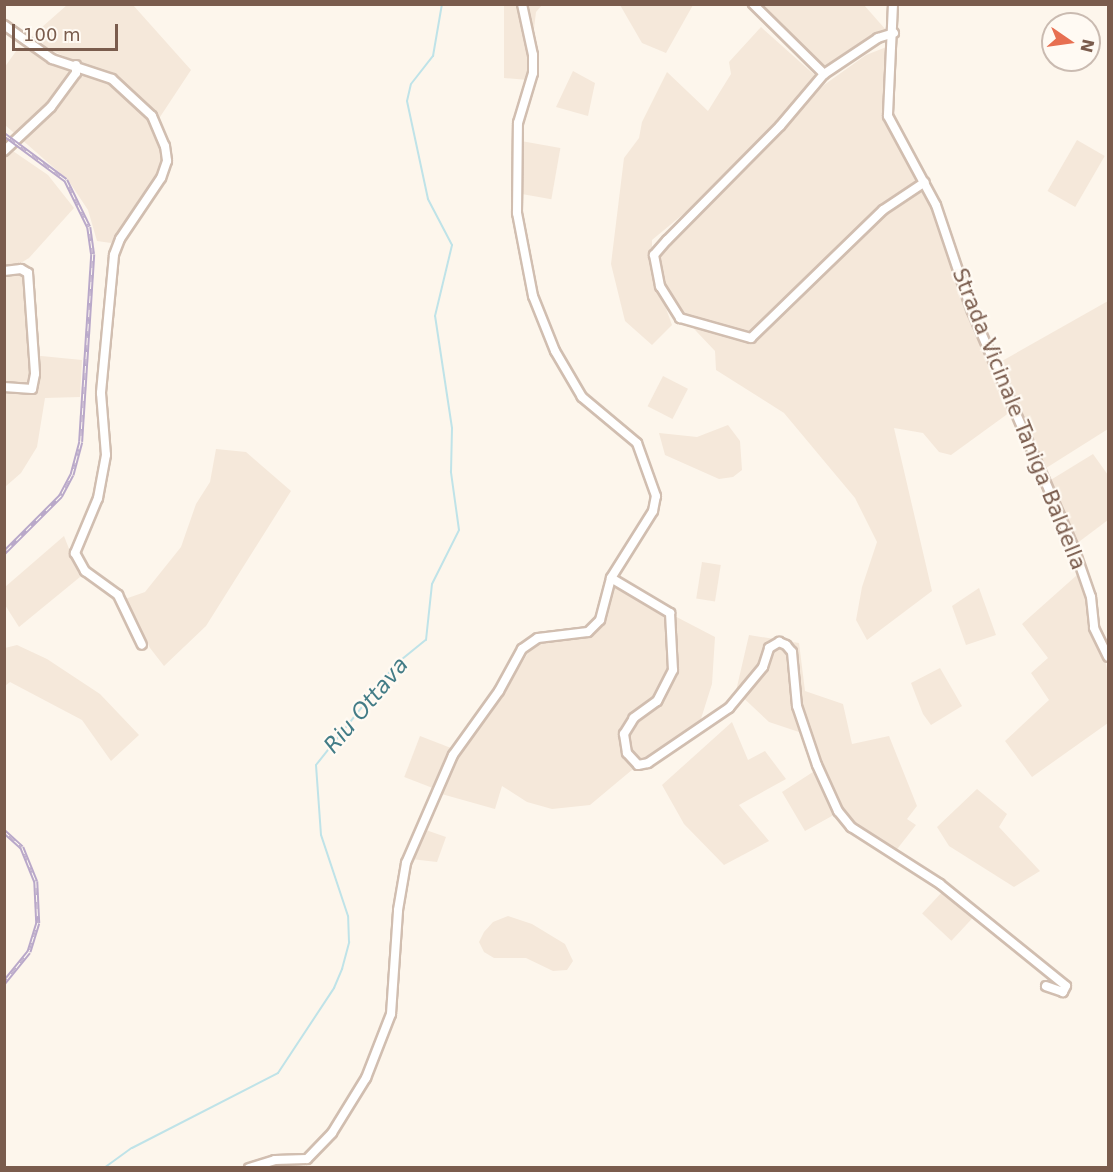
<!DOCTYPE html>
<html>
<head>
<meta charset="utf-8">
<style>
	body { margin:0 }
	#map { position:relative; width:1113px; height:1172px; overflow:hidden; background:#fdf6ec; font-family:"DejaVu Sans",sans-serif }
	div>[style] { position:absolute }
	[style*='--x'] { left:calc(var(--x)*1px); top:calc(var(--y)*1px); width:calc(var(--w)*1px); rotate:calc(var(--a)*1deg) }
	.residential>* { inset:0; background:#f5e8da; transform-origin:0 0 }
	.stream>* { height:2px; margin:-1px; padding:0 1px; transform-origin:1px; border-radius:1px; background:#bfe3e8 }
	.roads { filter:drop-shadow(2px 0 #d1beb0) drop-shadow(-2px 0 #d1beb0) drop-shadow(0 2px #d1beb0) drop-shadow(0 -2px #d1beb0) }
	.minor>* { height:8px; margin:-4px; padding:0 4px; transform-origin:4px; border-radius:4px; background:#fff }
	.rail>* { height:4.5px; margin-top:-2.25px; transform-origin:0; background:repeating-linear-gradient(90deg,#fffaf3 0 7px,#b9a8c9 0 14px); box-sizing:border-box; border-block:2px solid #b9a8c9 }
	span { translate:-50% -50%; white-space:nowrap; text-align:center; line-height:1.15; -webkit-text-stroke:4.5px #fffaf3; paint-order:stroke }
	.street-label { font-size:21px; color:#7a5c4d }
	.water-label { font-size:22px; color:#437c86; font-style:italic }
	.frame { position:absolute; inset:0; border:6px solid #7a5c4d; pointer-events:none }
	.north { position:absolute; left:1041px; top:12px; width:60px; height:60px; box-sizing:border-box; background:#fffaf3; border:2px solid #cabbb1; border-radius:50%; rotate:103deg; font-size:16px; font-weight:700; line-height:24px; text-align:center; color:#7a5c4d }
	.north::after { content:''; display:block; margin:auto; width:21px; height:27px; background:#e76f51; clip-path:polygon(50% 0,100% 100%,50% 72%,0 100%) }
	.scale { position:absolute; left:12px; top:24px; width:106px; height:27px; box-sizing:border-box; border:3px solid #7a5c4d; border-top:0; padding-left:8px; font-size:18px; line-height:21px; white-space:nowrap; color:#7a5c4d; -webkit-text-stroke:4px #fffaf3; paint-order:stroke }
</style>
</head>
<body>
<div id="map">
	<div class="residential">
		<div style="clip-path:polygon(67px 5px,133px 5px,191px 70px,158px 120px,124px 82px,50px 50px,33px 35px)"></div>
		<div style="clip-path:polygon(504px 5px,542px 5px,536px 12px,528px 80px,504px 78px)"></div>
		<div style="clip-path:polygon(620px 5px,693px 5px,666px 53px,642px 43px)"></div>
		<div style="clip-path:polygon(753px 5px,864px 5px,886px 30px,823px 73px)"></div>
		<div style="clip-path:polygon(761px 27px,818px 78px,705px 196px,652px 240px,652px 269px,672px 325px,652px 345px,625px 321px,611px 264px,624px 158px,639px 138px,642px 122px,667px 72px,708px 111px,731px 74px,729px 62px)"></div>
		<div style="clip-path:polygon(889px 46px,883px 96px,886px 119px,937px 220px,959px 288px,1013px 410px,951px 455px,939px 452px,923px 433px,894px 428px,932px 591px,867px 640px,856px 620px,862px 587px,877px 542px,855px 498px,784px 413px,716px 370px,715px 351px,679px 313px,658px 269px,659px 247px,824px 85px,866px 55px)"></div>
		<div style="clip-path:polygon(19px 47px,111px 83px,144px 114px,157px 137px,163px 158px,160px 176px,111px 243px,97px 241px,88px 210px,68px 180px,5px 125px,4px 68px)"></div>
		<div style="clip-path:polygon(573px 71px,595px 83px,588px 116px,556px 107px)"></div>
		<div style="left:1077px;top:140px;width:32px;height:59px;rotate:30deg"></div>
		<div style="left:521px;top:141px;width:40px;height:52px;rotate:10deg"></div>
		<div style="clip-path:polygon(10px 149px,48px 175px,74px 208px,29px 258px,19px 264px,26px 279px,31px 355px,82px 360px,80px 397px,45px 398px,37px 447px,21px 473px,5px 487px,4px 155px)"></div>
		<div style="clip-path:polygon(1108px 301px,1108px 429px,1043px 470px,1002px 361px)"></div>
		<div style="left:663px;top:376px;width:28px;height:34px;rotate:27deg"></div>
		<div style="clip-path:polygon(728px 425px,740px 441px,742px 470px,733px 477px,719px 479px,665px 455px,659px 433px,697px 437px)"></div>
		<div style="clip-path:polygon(216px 449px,246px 452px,291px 491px,206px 626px,164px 666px,150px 648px,125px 599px,145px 592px,181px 547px,196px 504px,210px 482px)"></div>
		<div style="clip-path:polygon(1093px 454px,1108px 475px,1108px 520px,1076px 544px,1049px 481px)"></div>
		<div style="clip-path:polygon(64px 536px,80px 577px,19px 627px,5px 605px,5px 587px)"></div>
		<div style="left:702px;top:562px;width:19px;height:37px;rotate:9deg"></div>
		<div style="clip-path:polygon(1077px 575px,1104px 653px,1108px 675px,1108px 723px,1032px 777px,1005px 741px,1049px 700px,1031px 673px,1048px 658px,1022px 624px)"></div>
		<div style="clip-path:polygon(612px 587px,619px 587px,715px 637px,712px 684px,700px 722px,651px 754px,590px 805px,552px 809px,527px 802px,502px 786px,495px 809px,438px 793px,469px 736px,490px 715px,533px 645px,591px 635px,605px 619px)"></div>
		<div style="clip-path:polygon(979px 588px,996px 635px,966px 645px,952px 606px)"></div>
		<div style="clip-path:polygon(749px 635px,799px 643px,805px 691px,843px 704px,852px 744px,889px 736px,917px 806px,907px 819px,916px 825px,894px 853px,839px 812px,805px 831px,782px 792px,816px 770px,802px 733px,769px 722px,736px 691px)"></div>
		<div style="clip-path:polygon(17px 645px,47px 659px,100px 694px,139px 735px,111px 761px,82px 720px,10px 682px,5px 686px,5px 648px)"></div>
		<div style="clip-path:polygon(940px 668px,962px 706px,931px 725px,923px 714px,911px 683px)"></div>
		<div style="clip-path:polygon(732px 722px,748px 760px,765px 751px,786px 779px,739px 805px,769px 841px,724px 865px,684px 824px,662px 785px)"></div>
		<div style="left:420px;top:736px;width:36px;height:44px;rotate:21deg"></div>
		<div style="clip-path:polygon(977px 789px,1007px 814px,999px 827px,1040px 871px,1014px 887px,949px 846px,937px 827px)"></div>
		<div style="clip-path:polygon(423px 829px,446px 837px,437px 862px,411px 859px)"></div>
		<div style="left:944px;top:890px;width:40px;height:32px;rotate:43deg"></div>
		<div style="clip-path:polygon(508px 916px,532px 924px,565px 944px,573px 961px,567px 970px,553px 971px,526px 958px,494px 958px,484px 952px,479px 942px,484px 932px,493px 922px)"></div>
	</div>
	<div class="stream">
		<div style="--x:104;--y:1168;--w:34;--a:-36"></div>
		<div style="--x:132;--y:1148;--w:164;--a:-27.2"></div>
		<div style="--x:278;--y:1073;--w:102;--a:-56.6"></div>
		<div style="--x:334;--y:988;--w:21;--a:-67"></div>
		<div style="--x:342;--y:969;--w:28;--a:-75"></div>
		<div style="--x:349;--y:942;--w:26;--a:-92"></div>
		<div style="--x:348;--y:916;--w:85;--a:-108.4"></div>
		<div style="--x:321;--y:835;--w:70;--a:-94.1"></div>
		<div style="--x:316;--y:765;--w:129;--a:-51.6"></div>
		<div style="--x:396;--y:664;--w:38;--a:-39"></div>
		<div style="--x:426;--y:640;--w:56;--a:-83.9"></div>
		<div style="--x:432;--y:584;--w:60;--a:-63.4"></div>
		<div style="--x:459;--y:530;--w:59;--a:-97.9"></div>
		<div style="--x:451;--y:472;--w:44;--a:-88.7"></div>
		<div style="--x:452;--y:428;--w:113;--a:-98.6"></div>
		<div style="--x:435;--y:316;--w:73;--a:-76.5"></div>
		<div style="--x:452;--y:245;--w:52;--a:-117.6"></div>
		<div style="--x:428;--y:199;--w:100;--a:-102.1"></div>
		<div style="--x:407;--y:101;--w:17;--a:-77"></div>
		<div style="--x:411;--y:84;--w:36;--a:-52"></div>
		<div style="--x:433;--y:56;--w:53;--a:-80.2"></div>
	</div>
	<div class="roads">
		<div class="minor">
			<div style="--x:753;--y:4;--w:100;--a:44.6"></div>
			<div style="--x:893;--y:4;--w:112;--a:92.6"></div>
			<div style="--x:888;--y:116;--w:101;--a:61.7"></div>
			<div style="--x:936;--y:205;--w:110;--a:71.4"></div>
			<div style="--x:971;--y:309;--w:260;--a:66.7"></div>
			<div style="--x:1074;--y:548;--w:52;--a:70.9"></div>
			<div style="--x:1091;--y:597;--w:31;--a:84"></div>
			<div style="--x:1094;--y:628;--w:32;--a:64"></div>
			<div style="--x:4;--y:25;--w:59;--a:35.3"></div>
			<div style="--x:52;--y:59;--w:63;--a:18.4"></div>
			<div style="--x:112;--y:79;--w:54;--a:42.8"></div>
			<div style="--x:152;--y:116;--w:33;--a:67"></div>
			<div style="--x:165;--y:146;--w:15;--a:82"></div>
			<div style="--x:167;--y:161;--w:18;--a:109"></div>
			<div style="--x:161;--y:178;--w:73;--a:123.9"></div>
			<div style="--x:120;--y:239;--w:17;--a:111"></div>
			<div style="--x:114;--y:255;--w:139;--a:95.4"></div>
			<div style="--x:101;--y:393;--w:62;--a:85.4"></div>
			<div style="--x:106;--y:455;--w:44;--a:100.5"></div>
			<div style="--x:98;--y:498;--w:60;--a:112.7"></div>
			<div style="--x:75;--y:553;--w:21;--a:61"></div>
			<div style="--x:85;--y:571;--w:41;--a:36"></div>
			<div style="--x:118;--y:595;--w:55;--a:64.4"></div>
			<div style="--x:894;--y:33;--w:17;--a:163"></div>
			<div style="--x:878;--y:38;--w:65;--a:146.3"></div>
			<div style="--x:824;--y:74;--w:68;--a:130.2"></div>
			<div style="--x:780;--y:126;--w:161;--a:134.7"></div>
			<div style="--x:667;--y:240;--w:20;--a:131"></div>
			<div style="--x:654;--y:255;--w:32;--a:79"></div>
			<div style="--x:660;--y:286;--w:38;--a:58"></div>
			<div style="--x:680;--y:318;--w:74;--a:15.7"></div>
			<div style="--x:751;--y:338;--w:184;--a:-44.1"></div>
			<div style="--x:883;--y:210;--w:50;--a:-33.7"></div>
			<div style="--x:4;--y:151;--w:64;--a:-43.1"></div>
			<div style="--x:51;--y:107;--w:42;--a:-53.7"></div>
			<div style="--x:76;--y:73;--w:8;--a:-90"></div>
			<div style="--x:4;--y:271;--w:17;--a:-7"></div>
			<div style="--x:21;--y:269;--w:8;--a:30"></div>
			<div style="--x:28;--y:273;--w:101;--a:86"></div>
			<div style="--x:35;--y:374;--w:15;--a:101"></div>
			<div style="--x:32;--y:389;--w:28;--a:-176"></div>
			<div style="--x:611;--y:578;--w:69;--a:30.7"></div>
			<div style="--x:670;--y:613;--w:57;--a:87"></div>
			<div style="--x:673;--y:670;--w:35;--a:117"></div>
			<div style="--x:657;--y:701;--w:29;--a:144"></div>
			<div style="--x:634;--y:718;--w:19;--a:122"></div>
			<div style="--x:624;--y:734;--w:19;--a:81"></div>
			<div style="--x:627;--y:753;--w:16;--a:47"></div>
			<div style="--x:638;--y:765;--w:10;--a:-11"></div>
			<div style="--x:648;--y:763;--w:98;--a:-34.2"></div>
			<div style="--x:729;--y:708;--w:53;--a:-50.3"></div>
			<div style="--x:763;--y:667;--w:20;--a:-72"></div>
			<div style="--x:769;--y:648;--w:12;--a:-31"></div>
			<div style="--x:779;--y:642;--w:8;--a:23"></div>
			<div style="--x:786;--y:645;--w:9;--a:49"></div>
			<div style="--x:792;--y:652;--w:54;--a:84.7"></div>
			<div style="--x:797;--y:706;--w:62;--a:71.3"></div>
			<div style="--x:817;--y:765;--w:51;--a:65.5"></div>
			<div style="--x:838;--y:811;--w:21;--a:51"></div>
			<div style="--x:851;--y:827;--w:106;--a:32.6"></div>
			<div style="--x:940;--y:884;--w:162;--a:39"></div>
			<div style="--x:1066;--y:986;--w:7;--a:117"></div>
			<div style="--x:1063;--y:992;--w:18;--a:-161"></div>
			<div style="--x:249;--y:1168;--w:27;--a:-17"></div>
			<div style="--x:275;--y:1160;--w:32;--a:-2"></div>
			<div style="--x:307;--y:1159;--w:36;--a:-46"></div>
			<div style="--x:332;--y:1133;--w:65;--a:-58.3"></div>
			<div style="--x:366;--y:1078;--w:69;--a:-68.7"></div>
			<div style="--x:391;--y:1014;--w:104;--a:-86.1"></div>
			<div style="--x:398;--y:910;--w:48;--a:-80.3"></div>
			<div style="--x:406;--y:863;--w:118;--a:-66.5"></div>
			<div style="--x:453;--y:755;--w:79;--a:-54.3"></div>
			<div style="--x:499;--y:691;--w:48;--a:-61.3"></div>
			<div style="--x:522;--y:649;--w:19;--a:-35"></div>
			<div style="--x:538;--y:638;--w:50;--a:-6.8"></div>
			<div style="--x:588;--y:632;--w:17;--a:-45"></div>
			<div style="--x:600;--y:620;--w:43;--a:-75.3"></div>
			<div style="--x:611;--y:578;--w:79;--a:-57.9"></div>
			<div style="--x:653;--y:511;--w:15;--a:-79"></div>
			<div style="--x:656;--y:496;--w:56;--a:-109.7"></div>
			<div style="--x:637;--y:443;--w:72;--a:-140.1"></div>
			<div style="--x:582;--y:397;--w:53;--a:-120.4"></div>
			<div style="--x:555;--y:351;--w:59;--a:-111.8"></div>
			<div style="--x:533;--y:296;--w:85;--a:-100.9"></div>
			<div style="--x:517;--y:213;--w:90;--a:-89.4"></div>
			<div style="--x:518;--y:123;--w:52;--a:-73.3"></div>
			<div style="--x:533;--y:73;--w:18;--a:-90"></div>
			<div style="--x:533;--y:55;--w:52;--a:-102.2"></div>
		</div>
	</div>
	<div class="rail">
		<div style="--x:4;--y:134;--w:77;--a:36.6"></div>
		<div style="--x:66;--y:180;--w:52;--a:63.9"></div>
		<div style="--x:89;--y:227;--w:27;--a:82"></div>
		<div style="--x:93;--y:254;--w:188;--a:93.7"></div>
		<div style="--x:81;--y:442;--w:34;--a:105"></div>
		<div style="--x:72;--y:475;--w:24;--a:118"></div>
		<div style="--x:61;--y:496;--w:81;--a:135"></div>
		<div style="--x:4;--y:831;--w:24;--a:42"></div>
		<div style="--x:22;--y:847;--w:37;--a:68"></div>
		<div style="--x:36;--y:881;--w:42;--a:87.3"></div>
		<div style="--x:38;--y:923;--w:30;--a:107"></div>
		<div style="--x:29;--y:952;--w:40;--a:129"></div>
	</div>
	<div class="street-label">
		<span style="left:1019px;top:419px;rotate:68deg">Strada Vicinale Taniga Baldella</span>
	</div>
	<div class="water-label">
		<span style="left:366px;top:705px;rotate:-50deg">Riu Ottava</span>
	</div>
	<div class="frame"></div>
	<div class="north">N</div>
	<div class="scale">100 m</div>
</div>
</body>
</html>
